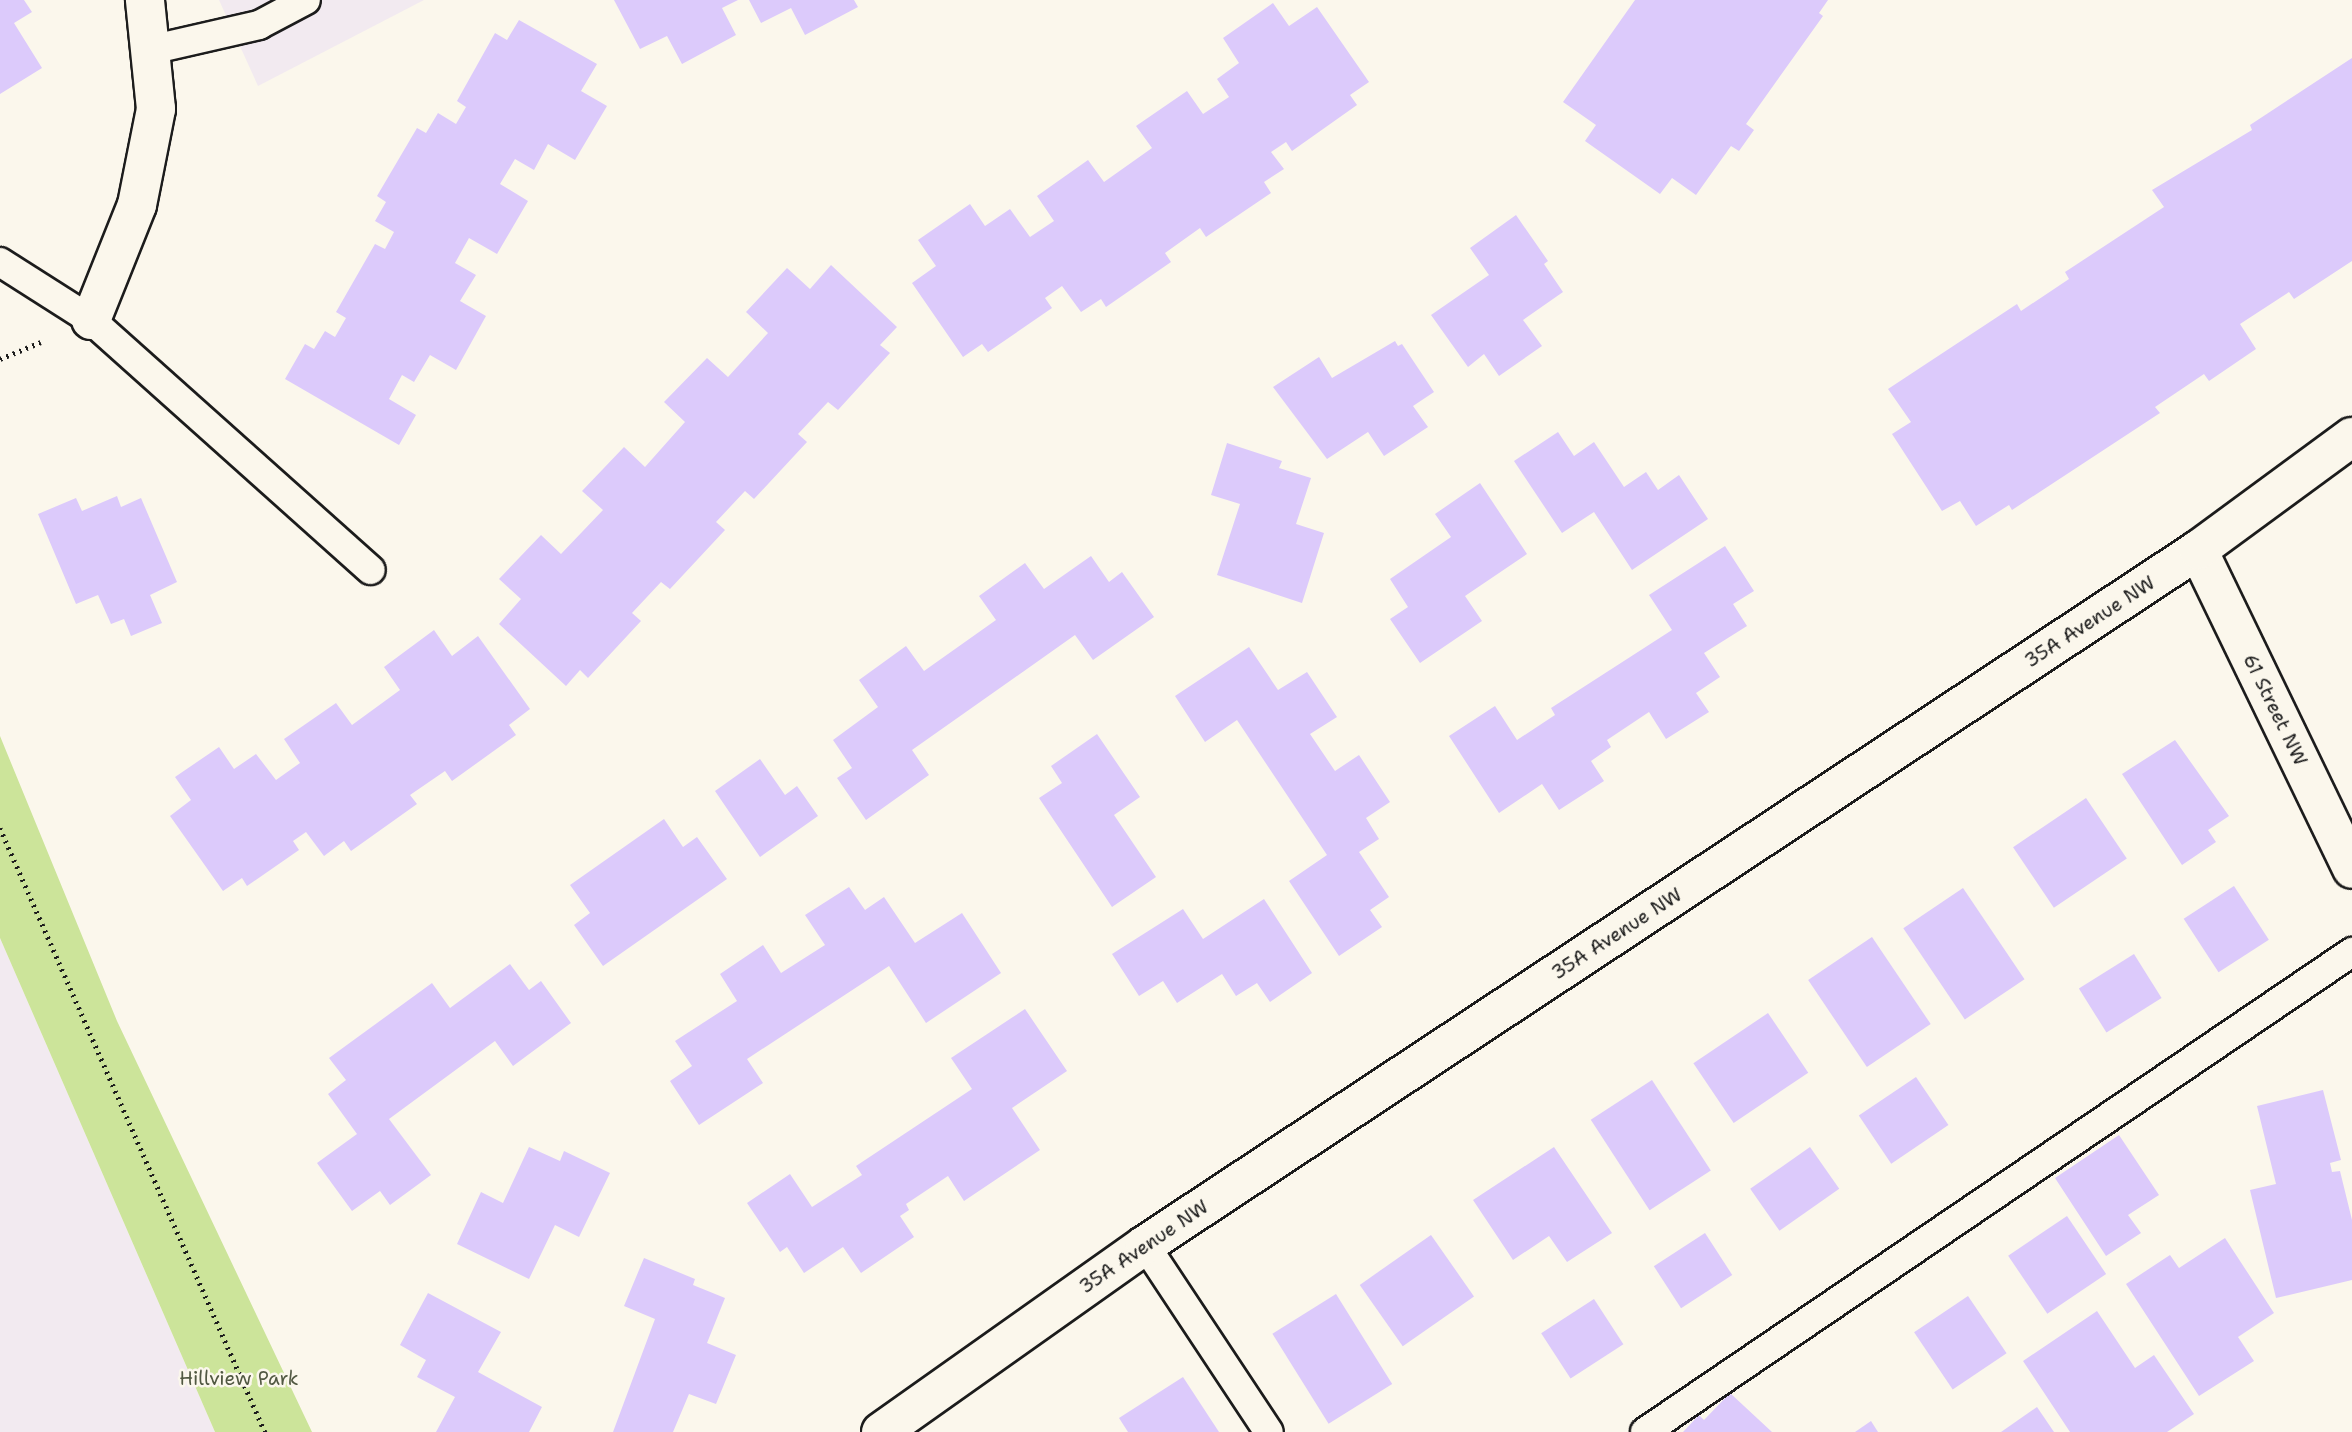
<!DOCTYPE html>
<html>
<head>
<meta charset="utf-8">
<style>
	body { margin:0 }
	#map { position:relative; width:2352px; height:1432px; overflow:hidden; background:#fbf7ec; font-family:"Shantell Sans",sans-serif }
	div>[style] { position:absolute }
	[style*='--x'] { left:calc(var(--x)*1px); top:calc(var(--y)*1px); width:calc(var(--w)*1px); rotate:calc(var(--a)*1deg) }
	.built>* { inset:0; background:#f2eaf0 }
	.green>* { inset:0; background:#cce49a }
	.building>* { inset:0; background:#dccafb; transform-origin:0 0 }
	.path>* { height:4.5px; margin-top:-2.25px; transform-origin:0; background:repeating-linear-gradient(90deg,#1c1c1c 0 2px,transparent 0 7px) }
	.roads { filter:drop-shadow(2px 0 #1c1c1c) drop-shadow(-2px 0 #1c1c1c) drop-shadow(0 2px #1c1c1c) drop-shadow(0 -2px #1c1c1c) }
	.service>* { height:28px; margin:-14px; padding:0 14px; transform-origin:14px; border-radius:14px; background:#fbf7ec }
	.minor>* { height:38px; margin:-19px; padding:0 19px; transform-origin:19px; border-radius:19px; background:#fbf7ec }
	span { translate:-50% -50%; white-space:nowrap; text-align:center; line-height:1.15; -webkit-text-stroke:5px #fbf7ec; paint-order:stroke }
	.street-label { font-size:19px; color:#1c1c1c }
	.park-label { font-size:19px; color:#515842 }
</style>
</head>
<body>
<div id="map">
	<div class="built">
		<div style="clip-path:polygon(219px 0,424px 0,258px 86px)"></div>
		<div style="clip-path:polygon(0 938px,215px 1432px,0 1432px)"></div>
	</div>
	<div class="green">
		<div style="clip-path:polygon(0 736px,117px 1021px,312px 1432px,215px 1432px,0 938px)"></div>
	</div>
	<div class="building">
		<div style="clip-path:polygon(0 0,24px 0,32px 12px,14px 23px,42px 68px,0 94px)"></div>
		<div style="clip-path:polygon(614px 0,738px 0,722px 8px,736px 35px,682px 64px,667px 36px,640px 49px)"></div>
		<div style="clip-path:polygon(749px 0,854px 0,858px 7px,805px 35px,791px 8px,761px 23px)"></div>
		<div style="clip-path:polygon(1635px 0,1828px 0,1819px 13px,1823px 16px,1746px 124px,1754px 130px,1739px 151px,1731px 146px,1696px 195px,1672px 178px,1660px 194px,1585px 141px,1596px 125px,1563px 102px)"></div>
		<div style="clip-path:polygon(1273px 3px,1289px 26px,1317px 7px,1369px 82px,1350px 95px,1357px 105px,1292px 151px,1286px 142px,1271px 152px,1284px 169px,1264px 182px,1271px 193px,1206px 237px,1200px 228px,1165px 253px,1171px 262px,1106px 307px,1101px 299px,1081px 312px,1062px 286px,1045px 298px,1052px 308px,988px 352px,982px 344px,963px 357px,912px 283px,936px 266px,918px 240px,970px 204px,985px 226px,1010px 209px,1030px 237px,1054px 221px,1037px 196px,1088px 160px,1104px 182px,1152px 148px,1136px 126px,1187px 91px,1203px 114px,1229px 97px,1217px 79px,1239px 63px,1223px 38px)"></div>
		<div style="clip-path:polygon(519px 20px,597px 64px,581px 91px,607px 106px,575px 160px,548px 144px,534px 170px,515px 159px,500px 184px,528px 201px,497px 254px,469px 238px,455px 263px,476px 275px,460px 301px,486px 316px,456px 370px,430px 355px,414px 382px,402px 375px,389px 399px,416px 415px,399px 445px,285px 379px,305px 344px,314px 349px,325px 331px,335px 337px,346px 318px,336px 312px,375px 244px,385px 249px,394px 232px,375px 221px,386px 202px,377px 196px,417px 128px,426px 133px,438px 113px,456px 124px,466px 107px,457px 101px,495px 33px,507px 40px)"></div>
		<div style="clip-path:polygon(2352px 58px,2352px 261px,2294px 299px,2289px 292px,2240px 324px,2256px 349px,2209px 381px,2204px 374px,2155px 407px,2160px 413px,2012px 510px,2009px 505px,1976px 526px,1960px 501px,1942px 511px,1892px 434px,1911px 422px,1888px 389px,2017px 304px,2021px 311px,2069px 279px,2065px 272px,2164px 207px,2152px 190px,2252px 130px,2250px 125px)"></div>
		<div style="clip-path:polygon(1516px 215px,1548px 261px,1544px 264px,1563px 292px,1523px 320px,1542px 346px,1499px 376px,1484px 354px,1468px 367px,1431px 315px,1489px 275px,1470px 248px)"></div>
		<div style="clip-path:polygon(831px 265px,897px 327px,880px 345px,890px 353px,838px 410px,828px 402px,798px 434px,807px 442px,754px 499px,745px 491px,716px 522px,725px 530px,670px 589px,661px 582px,632px 613px,641px 621px,588px 678px,580px 670px,566px 686px,499px 624px,521px 599px,499px 579px,541px 535px,561px 554px,603px 510px,582px 491px,624px 447px,645px 467px,685px 422px,664px 402px,707px 358px,728px 377px,768px 333px,746px 312px,787px 268px,810px 289px)"></div>
		<div style="clip-path:polygon(1395px 341px,1398px 346px,1402px 344px,1434px 392px,1413px 406px,1428px 427px,1384px 456px,1368px 432px,1327px 459px,1273px 387px,1319px 357px,1332px 378px)"></div>
		<div style="clip-path:polygon(1558px 432px,1574px 456px,1594px 442px,1624px 487px,1646px 472px,1658px 490px,1679px 475px,1708px 519px,1632px 570px,1594px 512px,1562px 533px,1514px 461px)"></div>
		<div style="clip-path:polygon(1227px 443px,1282px 461px,1279px 468px,1311px 478px,1296px 524px,1324px 533px,1302px 603px,1217px 575px,1240px 504px,1211px 495px)"></div>
		<div style="clip-path:polygon(1480px 483px,1527px 554px,1465px 596px,1482px 621px,1420px 663px,1390px 619px,1408px 607px,1390px 579px,1451px 537px,1435px 514px)"></div>
		<div style="clip-path:polygon(117px 496px,121px 507px,141px 498px,177px 582px,150px 595px,162px 623px,131px 636px,124px 619px,111px 624px,98px 595px,76px 604px,38px 514px,76px 498px,82px 511px)"></div>
		<div style="clip-path:polygon(1725px 546px,1754px 591px,1733px 604px,1747px 626px,1704px 653px,1720px 677px,1696px 693px,1709px 712px,1666px 739px,1649px 712px,1607px 740px,1611px 747px,1591px 761px,1604px 781px,1559px 810px,1542px 784px,1499px 813px,1449px 736px,1495px 706px,1517px 740px,1555px 715px,1551px 708px,1672px 630px,1649px 595px)"></div>
		<div style="clip-path:polygon(1091px 556px,1109px 582px,1122px 572px,1154px 617px,1093px 660px,1075px 635px,912px 750px,929px 775px,866px 820px,837px 778px,852px 768px,833px 740px,878px 707px,859px 680px,906px 646px,924px 671px,996px 620px,979px 596px,1025px 563px,1044px 589px)"></div>
		<div style="clip-path:polygon(434px 630px,452px 656px,478px 636px,530px 709px,509px 725px,516px 735px,452px 781px,445px 771px,410px 795px,417px 804px,351px 851px,344px 841px,324px 856px,306px 832px,293px 841px,299px 850px,247px 886px,242px 878px,223px 891px,170px 816px,191px 800px,175px 777px,219px 747px,234px 769px,256px 754px,276px 780px,300px 763px,284px 739px,336px 703px,352px 725px,400px 690px,384px 667px)"></div>
		<div style="clip-path:polygon(1249px 647px,1278px 690px,1307px 672px,1337px 717px,1310px 734px,1335px 771px,1359px 755px,1390px 802px,1366px 818px,1379px 839px,1359px 852px,1389px 897px,1370px 910px,1382px 927px,1339px 956px,1289px 881px,1327px 855px,1237px 720px,1205px 742px,1175px 696px)"></div>
		<div style="clip-path:polygon(1097px 734px,1140px 797px,1114px 815px,1156px 877px,1112px 907px,1039px 798px,1062px 783px,1051px 766px)"></div>
		<div style="clip-path:polygon(2175px 740px,2229px 816px,2208px 830px,2216px 842px,2182px 865px,2122px 774px)"></div>
		<div style="clip-path:polygon(760px 759px,785px 795px,797px 786px,818px 816px,760px 857px,715px 791px)"></div>
		<div style="left:2086px;top:798px;width:73px;height:88px;rotate:56deg"></div>
		<div style="clip-path:polygon(664px 819px,683px 847px,697px 837px,727px 879px,603px 966px,574px 925px,590px 913px,570px 885px)"></div>
		<div style="left:2234px;top:886px;width:64px;height:60px;rotate:57deg"></div>
		<div style="clip-path:polygon(849px 887px,865px 910px,884px 897px,915px 943px,962px 913px,1001px 973px,926px 1023px,889px 966px,747px 1059px,763px 1083px,699px 1125px,670px 1081px,692px 1066px,675px 1041px,737px 1001px,720px 974px,763px 945px,781px 973px,825px 945px,805px 915px)"></div>
		<div style="left:1963px;top:888px;width:110px;height:72px;rotate:56deg"></div>
		<div style="clip-path:polygon(1264px 899px,1312px 973px,1270px 1002px,1257px 983px,1236px 996px,1222px 974px,1177px 1003px,1163px 981px,1139px 996px,1112px 954px,1183px 909px,1203px 939px)"></div>
		<div style="left:1872px;top:937px;width:105px;height:77px;rotate:56deg"></div>
		<div style="left:2134px;top:954px;width:52px;height:65px;rotate:58deg"></div>
		<div style="clip-path:polygon(510px 964px,529px 990px,541px 981px,571px 1023px,513px 1066px,495px 1041px,389px 1119px,431px 1175px,390px 1205px,380px 1191px,352px 1211px,317px 1163px,357px 1134px,328px 1094px,346px 1080px,329px 1058px,432px 983px,450px 1008px)"></div>
		<div style="clip-path:polygon(1025px 1009px,1067px 1071px,1012px 1108px,1040px 1150px,964px 1201px,948px 1176px,906px 1204px,909px 1210px,900px 1216px,914px 1237px,861px 1273px,843px 1247px,804px 1273px,787px 1247px,780px 1252px,747px 1203px,790px 1174px,812px 1207px,862px 1175px,856px 1166px,972px 1089px,951px 1058px)"></div>
		<div style="left:1768px;top:1013px;width:72px;height:90px;rotate:56deg"></div>
		<div style="left:1916px;top:1077px;width:58px;height:69px;rotate:56deg"></div>
		<div style="left:1652px;top:1080px;width:108px;height:73px;rotate:57deg"></div>
		<div style="clip-path:polygon(2323px 1090px,2341px 1160px,2330px 1163px,2332px 1172px,2340px 1171px,2352px 1220px,2352px 1280px,2276px 1298px,2250px 1190px,2276px 1184px,2257px 1106px)"></div>
		<div style="clip-path:polygon(2119px 1135px,2159px 1195px,2128px 1215px,2141px 1233px,2106px 1256px,2055px 1178px)"></div>
		<div style="clip-path:polygon(529px 1147px,560px 1161px,564px 1151px,610px 1173px,579px 1237px,555px 1225px,529px 1279px,457px 1244px,481px 1192px,503px 1203px)"></div>
		<div style="clip-path:polygon(1554px 1147px,1612px 1233px,1567px 1262px,1549px 1236px,1513px 1260px,1473px 1200px)"></div>
		<div style="left:1810px;top:1147px;width:51px;height:73px;rotate:55deg"></div>
		<div style="left:2067px;top:1216px;width:70px;height:71px;rotate:56deg"></div>
		<div style="left:1705px;top:1233px;width:50px;height:61px;rotate:57deg"></div>
		<div style="left:1431px;top:1235px;width:75px;height:87px;rotate:55deg"></div>
		<div style="clip-path:polygon(2225px 1238px,2274px 1313px,2238px 1337px,2254px 1361px,2199px 1396px,2126px 1284px,2170px 1255px,2179px 1268px)"></div>
		<div style="clip-path:polygon(644px 1258px,695px 1279px,693px 1285px,725px 1298px,707px 1343px,736px 1355px,716px 1404px,689px 1394px,673px 1432px,613px 1432px,655px 1319px,624px 1306px)"></div>
		<div style="clip-path:polygon(428px 1293px,501px 1332px,478px 1372px,542px 1407px,529px 1432px,436px 1432px,455px 1397px,417px 1377px,426px 1360px,400px 1345px)"></div>
		<div style="left:1336px;top:1294px;width:106px;height:75px;rotate:58deg"></div>
		<div style="left:1968px;top:1296px;width:69px;height:65px;rotate:56deg"></div>
		<div style="left:1594px;top:1299px;width:54px;height:63px;rotate:57deg"></div>
		<div style="clip-path:polygon(2097px 1311px,2135px 1368px,2154px 1355px,2194px 1414px,2167px 1432px,2070px 1432px,2023px 1361px)"></div>
		<div style="clip-path:polygon(1183px 1377px,1219px 1432px,1128px 1432px,1119px 1418px)"></div>
		<div style="clip-path:polygon(1730px 1393px,1772px 1432px,1683px 1432px,1699px 1415px,1704px 1420px)"></div>
		<div style="clip-path:polygon(2037px 1407px,2054px 1432px,2001px 1432px)"></div>
		<div style="clip-path:polygon(1871px 1421px,1878px 1432px,1855px 1432px)"></div>
	</div>
	<div class="path">
		<div style="--x:0;--y:359;--w:44;--a:-22.5"></div>
		<div style="--x:0;--y:828;--w:660;--a:66.31"></div>
	</div>
	<div class="roads">
		<div class="service">
			<div style="--x:150;--y:50;--w:112;--a:-12.9"></div>
			<div style="--x:259;--y:25;--w:53;--a:-28"></div>
			<div style="--x:0;--y:262;--w:108;--a:32.5"></div>
			<div style="--x:91;--y:320;--w:375;--a:41.8"></div>
			<div style="--x:1145;--y:1245;--w:224;--a:56.5"></div>
			<div style="--x:1645;--y:1432;--w:855;--a:-34.17"></div>
		</div>
		<div class="minor">
			<div style="--x:91;--y:320;--w:124;--a:-68.2"></div>
			<div style="--x:137;--y:205;--w:98;--a:-78.8"></div>
			<div style="--x:156;--y:109;--w:110;--a:-95.8"></div>
			<div style="--x:2198;--y:550;--w:354;--a:64.2"></div>
			<div style="--x:881;--y:1432;--w:324;--a:-35.3"></div>
			<div style="--x:1145;--y:1245;--w:1262;--a:-33.43"></div>
			<div style="--x:2198;--y:550;--w:191;--a:-36.3"></div>
		</div>
	</div>
	<div class="street-label">
		<span style="left:2090px;top:622px;rotate:-33deg">35A Avenue NW</span>
		<span style="left:2275px;top:710px;rotate:64deg">61 Street NW</span>
		<span style="left:1617px;top:934px;rotate:-33deg">35A Avenue NW</span>
		<span style="left:1144px;top:1247px;rotate:-34deg">35A Avenue NW</span>
	</div>
	<div class="park-label">
		<span style="left:239px;top:1379px">Hillview Park</span>
	</div>
</div>
</body>
</html>
